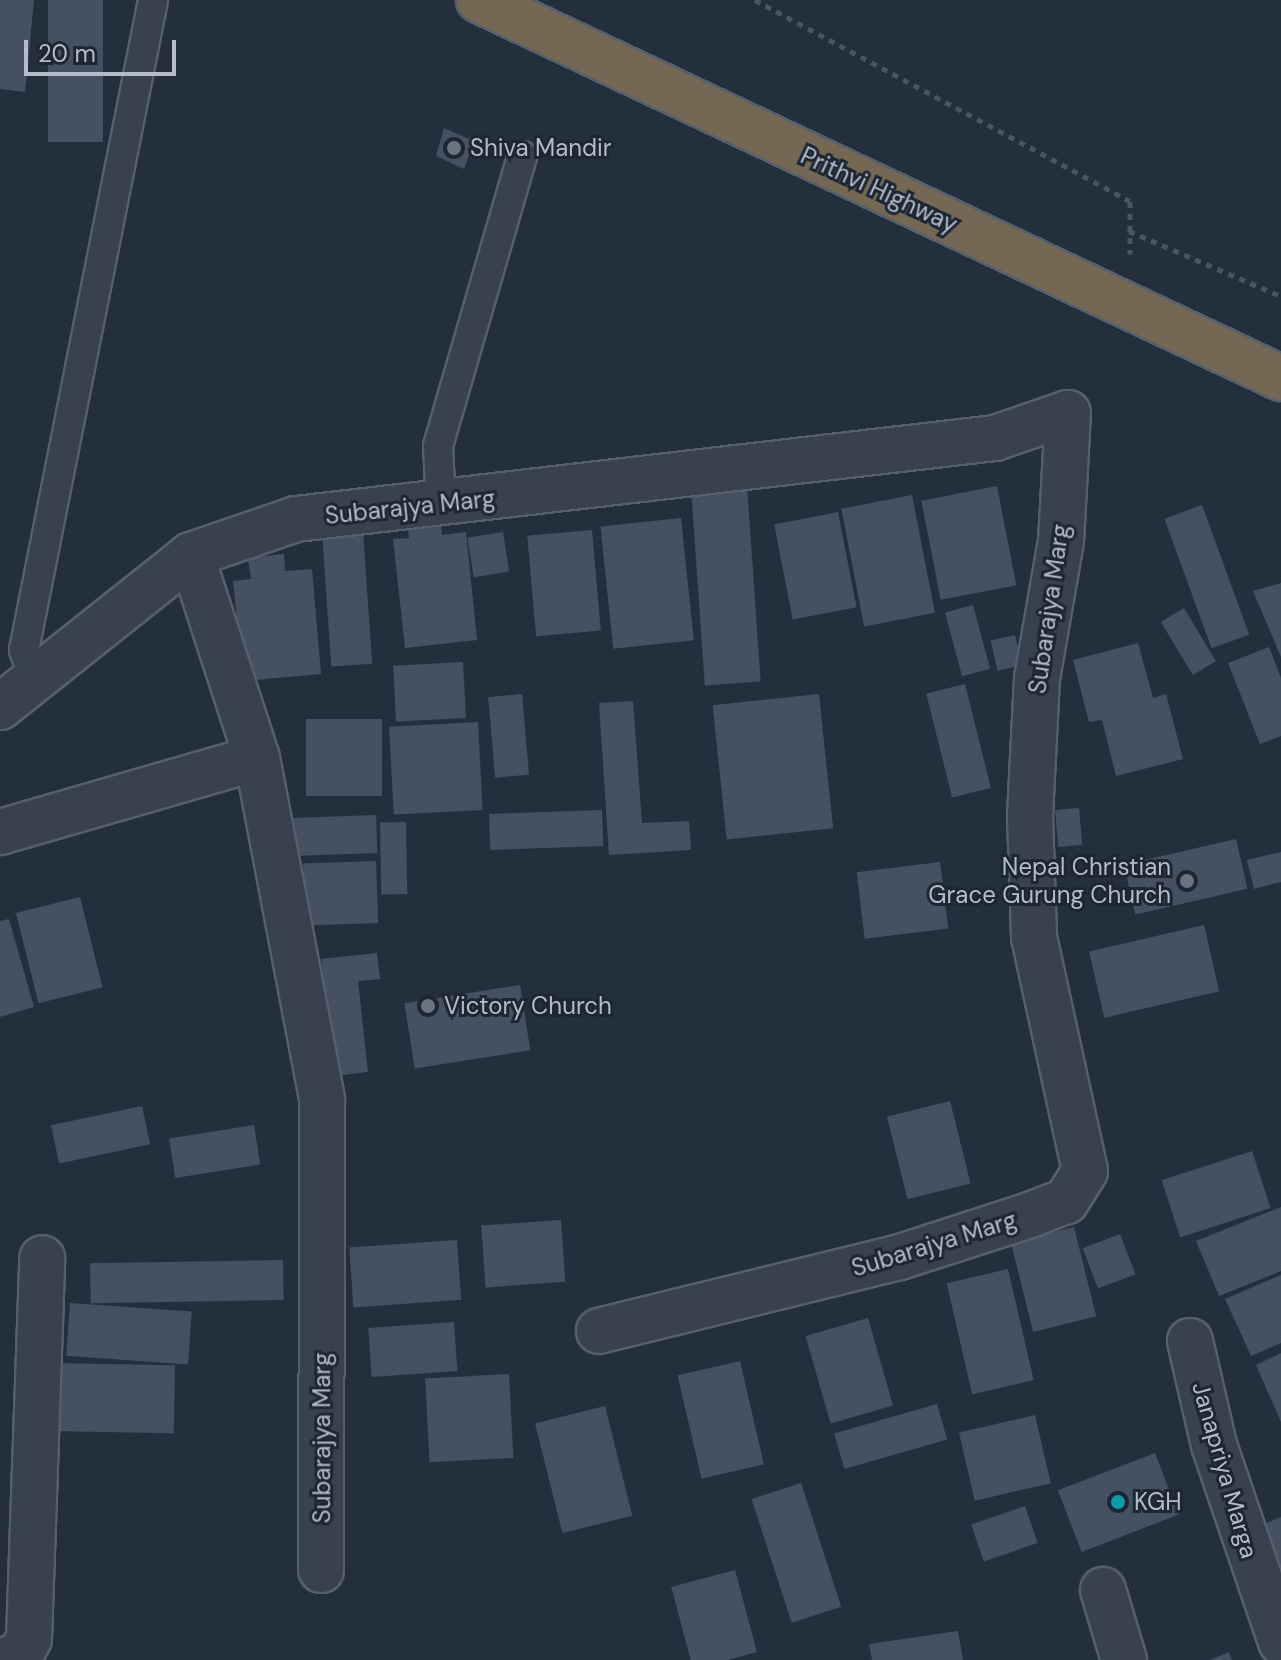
<!DOCTYPE html>
<html>
<head>
<meta charset="utf-8">
<style>
	body { margin:0 }
	#map { position:relative; width:1281px; height:1660px; overflow:hidden; background:#242f3e; font-family:"DM Sans",sans-serif }
	div>[style] { position:absolute }
	[style*='--x'] { left:calc(var(--x)*1px); top:calc(var(--y)*1px); width:calc(var(--w)*1px); rotate:calc(var(--a)*1deg) }
	.building>* { inset:0; background:#455162; transform-origin:0 0 }
	.path>* { height:5px; margin-top:-2.5px; transform-origin:0; background:repeating-linear-gradient(90deg,#44595c 0 6px,transparent 0 12px) }
	.roads { filter:drop-shadow(2px 0 #565f6c) drop-shadow(-2px 0 #565f6c) drop-shadow(0 2px #565f6c) drop-shadow(0 -2px #565f6c) }
	.lane>* { height:28px; margin:-14px; padding:0 14px; transform-origin:14px; border-radius:14px; background:#38414e }
	.street>* { height:44px; margin:-22px; padding:0 22px; transform-origin:22px; border-radius:22px; background:#38414e }
	.highway>* { height:44px; margin:-22px; padding:0 22px; transform-origin:22px; border-radius:22px; background:#746855 }
	.dots>* { width:22px; height:22px; translate:-50% -50%; box-sizing:border-box; border:4px solid #1d2633; border-radius:50% }
	span { translate:-50% -50%; white-space:nowrap; text-align:center; line-height:1.15; -webkit-text-stroke:6px #1d2633; paint-order:stroke }
	.poi-label { font-size:24px; color:#b4bcc9 }
	.left { translate:0 -50%; text-align:left }
	.right { translate:-100% -50%; text-align:right }
	.street-label { font-size:24px; color:#b4bcc9 }
	.scale { position:absolute; left:24px; top:40px; width:152px; height:36px; box-sizing:border-box; border:4px solid #b4bcc9; border-top:0; padding-left:10px; font-size:24px; line-height:28px; white-space:nowrap; color:#b4bcc9; -webkit-text-stroke:6px #1d2633; paint-order:stroke }
</style>
</head>
<body>
<div id="map">
	<div class="building">
		<div style="clip-path:polygon(0 0,34px 0,25px 92px,0 89px)"></div>
		<div style="left:48px;top:0;width:55px;height:142px"></div>
		<div style="clip-path:polygon(444px 128px,474px 141px,464px 169px,436px 156px)"></div>
		<div style="left:747px;top:486px;width:196px;height:56px;rotate:86deg"></div>
		<div style="left:997px;top:486px;width:101px;height:77px;rotate:79deg"></div>
		<div style="left:912px;top:495px;width:120px;height:72px;rotate:79deg"></div>
		<div style="left:1202px;top:505px;width:138px;height:40px;rotate:70deg"></div>
		<div style="left:838px;top:512px;width:97px;height:65px;rotate:79deg"></div>
		<div style="clip-path:polygon(440px 515px,442px 535px,466px 532px,477px 640px,405px 648px,393px 539px,409px 538px,407px 518px)"></div>
		<div style="left:681px;top:518px;width:123px;height:81px;rotate:84deg"></div>
		<div style="left:592px;top:530px;width:101px;height:65px;rotate:85deg"></div>
		<div style="left:363px;top:531px;width:133px;height:41px;rotate:86deg"></div>
		<div style="left:503px;top:532px;width:40px;height:36px;rotate:81deg"></div>
		<div style="clip-path:polygon(284px 554px,285px 571px,312px 569px,321px 674px,243px 681px,233px 581px,251px 579px,248px 558px)"></div>
		<div style="clip-path:polygon(1281px 583px,1281px 657px,1253px 591px)"></div>
		<div style="left:973px;top:605px;width:66px;height:29px;rotate:75deg"></div>
		<div style="left:1184px;top:608px;width:62px;height:27px;rotate:59deg"></div>
		<div style="left:1015px;top:635px;width:31px;height:25px;rotate:77deg"></div>
		<div style="clip-path:polygon(1138px 643px,1153px 698px,1166px 694px,1183px 759px,1116px 776px,1102px 720px,1089px 722px,1073px 660px)"></div>
		<div style="clip-path:polygon(1269px 647px,1281px 678px,1281px 736px,1260px 744px,1228px 663px)"></div>
		<div style="left:463px;top:662px;width:56px;height:70px;rotate:87deg"></div>
		<div style="left:965px;top:684px;width:107px;height:40px;rotate:76deg"></div>
		<div style="left:522px;top:694px;width:81px;height:34px;rotate:85deg"></div>
		<div style="left:819px;top:694px;width:135px;height:107px;rotate:84deg"></div>
		<div style="clip-path:polygon(633px 701px,642px 823px,689px 821px,691px 850px,609px 855px,599px 703px)"></div>
		<div style="left:306px;top:719px;width:76px;height:77px"></div>
		<div style="left:478px;top:722px;width:88px;height:89px;rotate:87deg"></div>
		<div style="left:1079px;top:808px;width:37px;height:24px;rotate:85deg"></div>
		<div style="left:602px;top:810px;width:36px;height:113px;rotate:88deg"></div>
		<div style="left:376px;top:815px;width:38px;height:85px;rotate:88deg"></div>
		<div style="left:406px;top:822px;width:72px;height:26px;rotate:89deg"></div>
		<div style="left:1236px;top:839px;width:51px;height:115px;rotate:77deg"></div>
		<div style="clip-path:polygon(1281px 852px,1281px 882px,1254px 889px,1247px 860px)"></div>
		<div style="left:376px;top:861px;width:62px;height:73px;rotate:88deg"></div>
		<div style="left:940px;top:862px;width:67px;height:84px;rotate:83deg"></div>
		<div style="left:80px;top:897px;width:93px;height:66px;rotate:76deg"></div>
		<div style="clip-path:polygon(9px 919px,34px 1007px,0 1017px,0 921px)"></div>
		<div style="left:1204px;top:925px;width:68px;height:118px;rotate:77deg"></div>
		<div style="clip-path:polygon(377px 953px,380px 979px,358px 981px,368px 1072px,334px 1076px,321px 959px)"></div>
		<div style="left:520px;top:985px;width:66px;height:117px;rotate:81deg"></div>
		<div style="left:950px;top:1101px;width:85px;height:65px;rotate:76deg"></div>
		<div style="left:142px;top:1106px;width:39px;height:93px;rotate:78deg"></div>
		<div style="left:254px;top:1125px;width:40px;height:86px;rotate:81deg"></div>
		<div style="left:1252px;top:1151px;width:60px;height:95px;rotate:72deg"></div>
		<div style="clip-path:polygon(1281px 1207px,1281px 1271px,1219px 1296px,1196px 1241px)"></div>
		<div style="left:561px;top:1220px;width:62px;height:80px;rotate:86deg"></div>
		<div style="left:1074px;top:1227px;width:92px;height:65px;rotate:76deg"></div>
		<div style="left:1120px;top:1234px;width:43px;height:40px;rotate:69deg"></div>
		<div style="left:457px;top:1240px;width:60px;height:108px;rotate:86deg"></div>
		<div style="left:283px;top:1260px;width:40px;height:193px;rotate:89deg"></div>
		<div style="left:1008px;top:1269px;width:114px;height:63px;rotate:77deg"></div>
		<div style="clip-path:polygon(1281px 1275px,1281px 1343px,1251px 1356px,1225px 1299px)"></div>
		<div style="left:70px;top:1303px;width:122px;height:53px;rotate:4deg"></div>
		<div style="left:868px;top:1318px;width:91px;height:65px;rotate:74deg"></div>
		<div style="left:454px;top:1322px;width:49px;height:86px;rotate:86deg"></div>
		<div style="clip-path:polygon(1281px 1353px,1281px 1422px,1256px 1365px)"></div>
		<div style="left:740px;top:1361px;width:106px;height:64px;rotate:77deg"></div>
		<div style="left:51px;top:1363px;width:124px;height:68px;rotate:1deg"></div>
		<div style="left:509px;top:1374px;width:84px;height:84px;rotate:87deg"></div>
		<div style="left:937px;top:1404px;width:37px;height:107px;rotate:74deg"></div>
		<div style="left:605px;top:1406px;width:113px;height:72px;rotate:76deg"></div>
		<div style="left:1035px;top:1415px;width:70px;height:78px;rotate:77deg"></div>
		<div style="left:1155px;top:1453px;width:66px;height:104px;rotate:69deg"></div>
		<div style="left:801px;top:1483px;width:130px;height:52px;rotate:72deg"></div>
		<div style="left:1025px;top:1506px;width:39px;height:57px;rotate:71deg"></div>
		<div style="clip-path:polygon(1281px 1517px,1281px 1577px,1260px 1526px)"></div>
		<div style="left:735px;top:1570px;width:85px;height:66px;rotate:75deg"></div>
		<div style="clip-path:polygon(958px 1631px,963px 1660px,872px 1660px,869px 1644px)"></div>
		<div style="clip-path:polygon(1229px 1652px,1232px 1660px,1210px 1660px)"></div>
	</div>
	<div class="path">
		<div style="--x:755;--y:0;--w:425;--a:28.2"></div>
		<div style="--x:1130;--y:201;--w:53;--a:90"></div>
		<div style="--x:1129;--y:231;--w:165;--a:23.2"></div>
	</div>
	<div class="roads">
		<div class="lane">
			<div style="--x:441;--y:504;--w:58;--a:-93"></div>
			<div style="--x:438;--y:446;--w:302;--a:-73.8"></div>
			<div style="--x:34;--y:679;--w:31;--a:-109"></div>
			<div style="--x:24;--y:650;--w:663;--a:-78.77"></div>
		</div>
		<div class="street">
			<div style="--x:191;--y:555;--w:213;--a:72"></div>
			<div style="--x:257;--y:758;--w:348;--a:79.2"></div>
			<div style="--x:322;--y:1100;--w:470;--a:90.1"></div>
			<div style="--x:0;--y:707;--w:244;--a:-38.5"></div>
			<div style="--x:191;--y:555;--w:111;--a:-18.9"></div>
			<div style="--x:296;--y:519;--w:704;--a:-6.61"></div>
			<div style="--x:995;--y:438;--w:77;--a:-18.9"></div>
			<div style="--x:1068;--y:413;--w:128;--a:93.1"></div>
			<div style="--x:1061;--y:541;--w:139;--a:99.9"></div>
			<div style="--x:1037;--y:678;--w:137;--a:92.9"></div>
			<div style="--x:1030;--y:815;--w:122;--a:88.1"></div>
			<div style="--x:1034;--y:937;--w:239;--a:77.7"></div>
			<div style="--x:1085;--y:1171;--w:36;--a:122"></div>
			<div style="--x:1066;--y:1201;--w:39;--a:159"></div>
			<div style="--x:1030;--y:1215;--w:137;--a:162.1"></div>
			<div style="--x:900;--y:1257;--w:310;--a:166.2"></div>
			<div style="--x:0;--y:832;--w:267;--a:-16.1"></div>
			<div style="--x:1190;--y:1341;--w:107;--a:77"></div>
			<div style="--x:1214;--y:1445;--w:208;--a:71.2"></div>
			<div style="--x:1103;--y:1590;--w:73;--a:73.3"></div>
			<div style="--x:6;--y:1660;--w:15;--a:-20"></div>
			<div style="--x:20;--y:1655;--w:18;--a:-61"></div>
			<div style="--x:29;--y:1639;--w:381;--a:-88"></div>
		</div>
		<div class="highway">
			<div style="--x:479;--y:0;--w:887;--a:25.24"></div>
		</div>
	</div>
	<div class="dots">
		<div style="left:454px;top:148px;background:#6b7280"></div>
		<div style="left:1187px;top:881px;background:#6b7280"></div>
		<div style="left:428px;top:1006px;background:#6b7280"></div>
		<div style="left:1118px;top:1502px;background:#0f9aa8"></div>
	</div>
	<div class="poi-label">
		<span class="left" style="left:470px;top:148px">Shiva Mandir</span>
		<span class="right" style="left:1171px;top:881px">Nepal Christian<br>Grace Gurung Church</span>
		<span class="left" style="left:444px;top:1006px">Victory Church</span>
		<span class="left" style="left:1134px;top:1502px">KGH</span>
	</div>
	<div class="street-label">
		<span style="left:879px;top:190px;rotate:25deg">Prithvi Highway</span>
		<span style="left:410px;top:507px;rotate:-6deg">Subarajya Marg</span>
		<span style="left:1049px;top:609px;rotate:-82deg">Subarajya Marg</span>
		<span style="left:934px;top:1244px;rotate:-17deg">Subarajya Marg</span>
		<span style="left:322px;top:1438px;rotate:-90deg">Subarajya Marg</span>
		<span style="left:1225px;top:1470px;rotate:74deg">Janapriya Marga</span>
	</div>
	<div class="scale">20 m</div>
</div>
</body>
</html>
